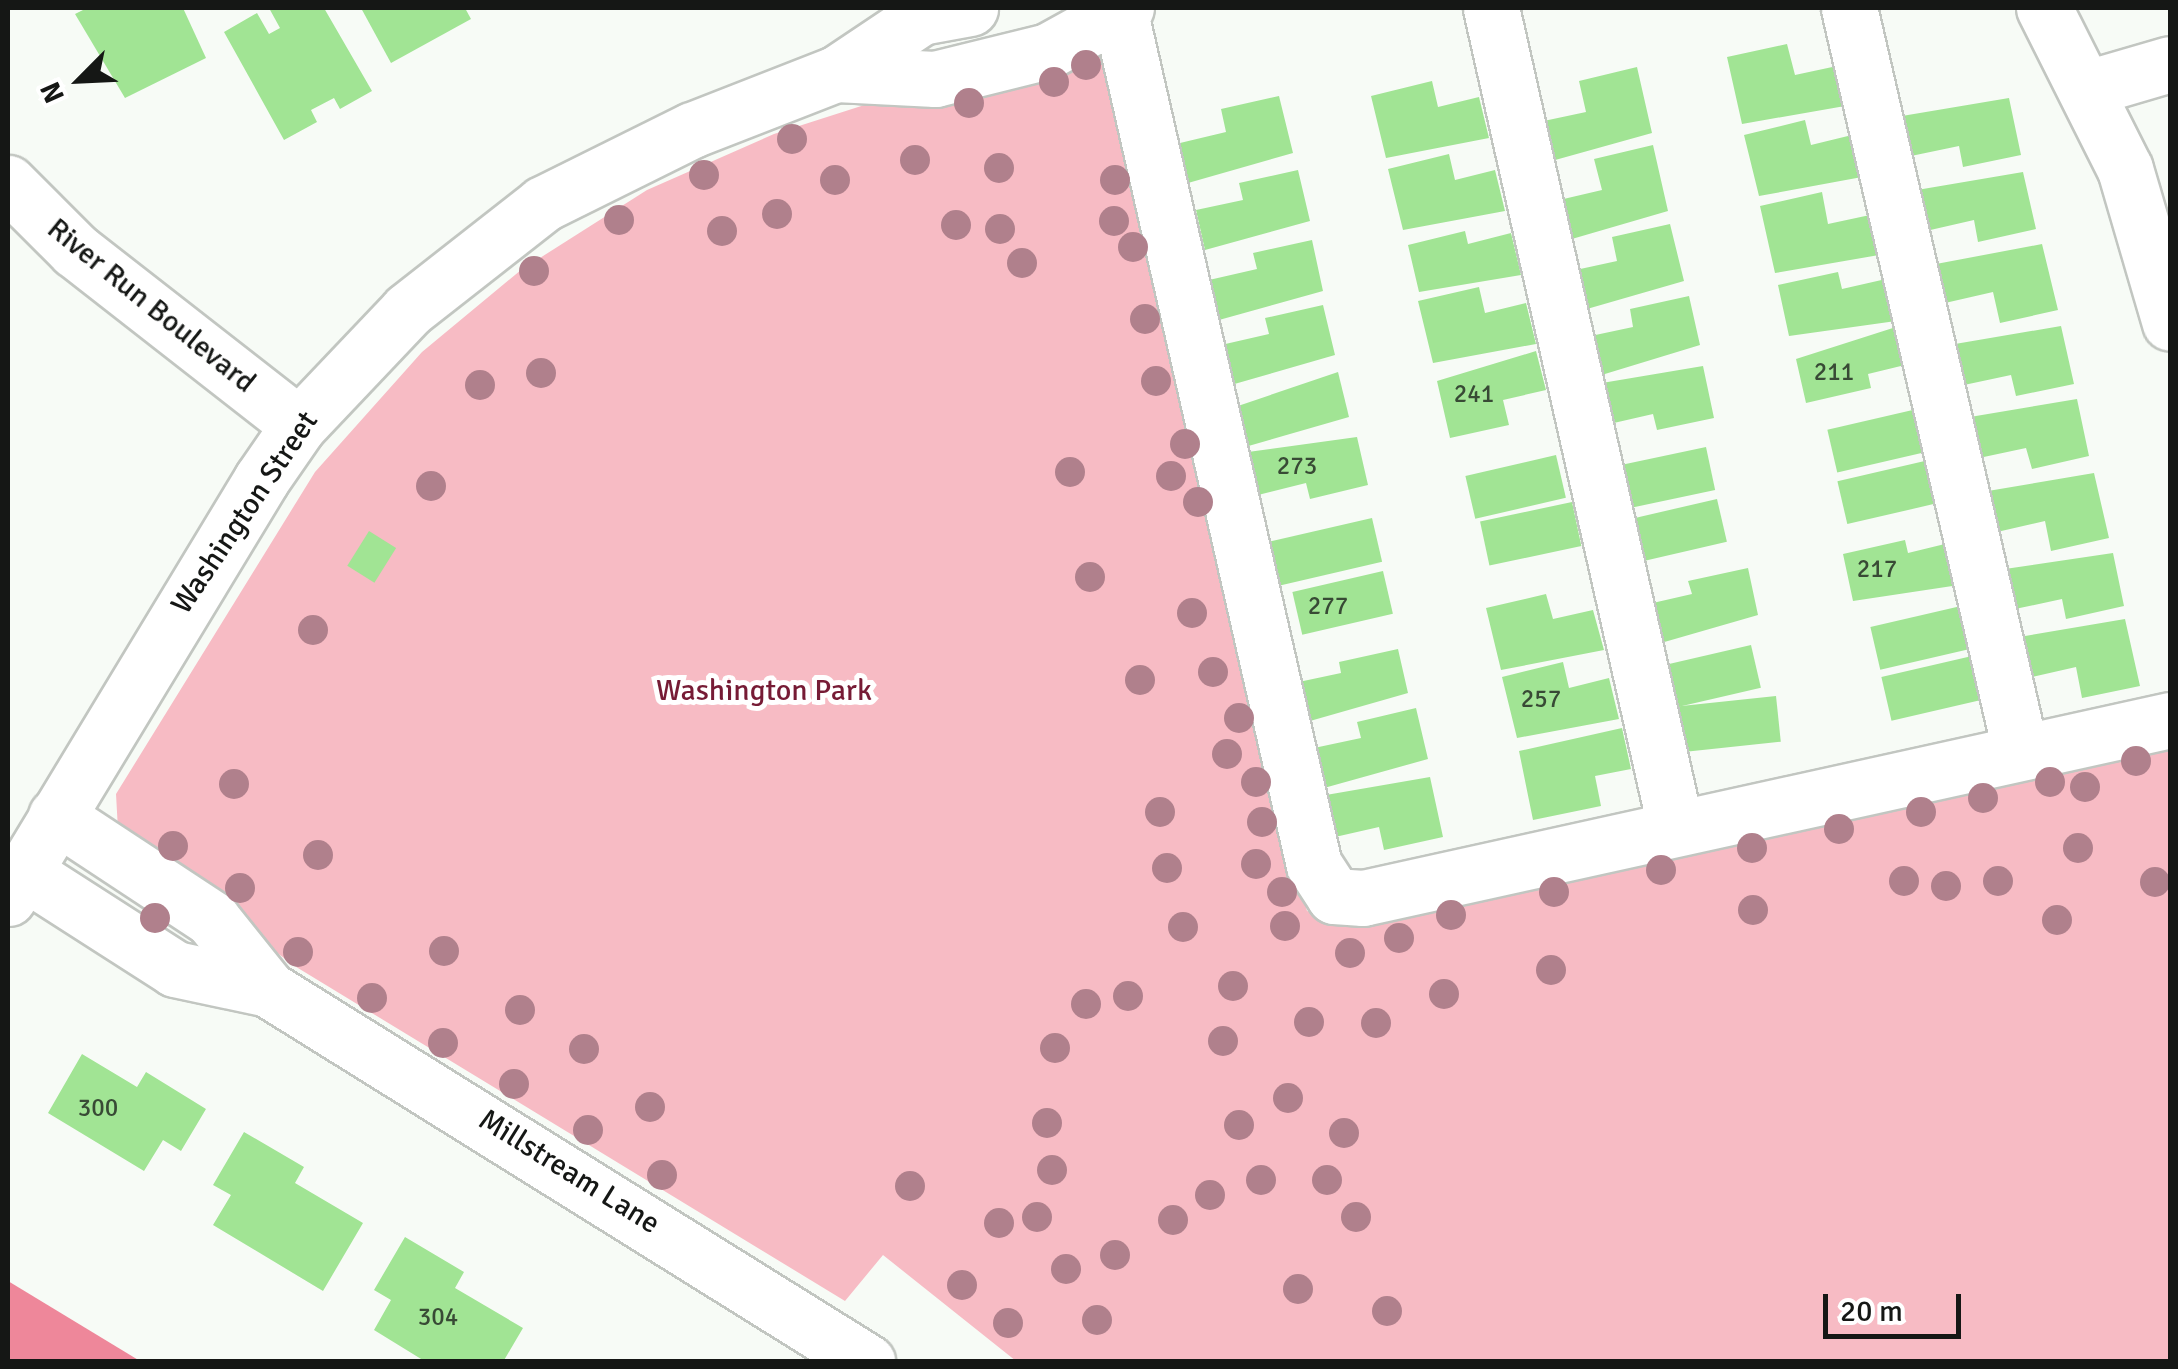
<!DOCTYPE html>
<html>
<head>
<meta charset="utf-8">
<style>
	body { margin:0 }
	#map { position:relative; width:2178px; height:1369px; overflow:hidden; background:#f7fbf6; font-family:Signika,sans-serif }
	div>[style] { position:absolute }
	[style*='--x'] { left:calc(var(--x)*1px); top:calc(var(--y)*1px); width:calc(var(--w)*1px); rotate:calc(var(--a)*1deg) }
	.green>* { inset:0; background:#f7bbc4 }
	.water>* { inset:0; background:#ee879a }
	.building>* { inset:0; background:#a1e494; transform-origin:0 0 }
	.roads { filter:drop-shadow(2px 0 #c2c6c1) drop-shadow(-2px 0 #c2c6c1) drop-shadow(0 2px #c2c6c1) drop-shadow(0 -2px #c2c6c1) }
	.minor>* { height:55px; margin:-27.5px; padding:0 27.5px; transform-origin:27.5px; border-radius:27.5px; background:#fff }
	.trees>* { width:30px; height:30px; margin:-15px; border-radius:50%; background:#b0808c }
	span { translate:-50% -50%; white-space:nowrap; text-align:center; line-height:1.15; -webkit-text-stroke:10px #fff; paint-order:stroke }
	.number-label { font-size:25px; color:#384a35 }
	.number-label span { -webkit-text-stroke-width:0 }
	.street-label { font-size:30px; color:#151715 }
	.park-label { font-size:30px; color:#761b35 }
	.frame { position:absolute; inset:0; border:10px solid #151715; pointer-events:none }
	.north { position:absolute; left:30px; top:30px; width:100px; height:100px; -webkit-text-stroke:8px #fff; paint-order:stroke; rotate:246deg; font-size:28px; font-weight:700; line-height:40px; text-align:center; color:#151715 }
	.north::after { content:''; display:block; margin:auto; width:35px; height:45px; background:#151715; clip-path:polygon(50% 0,100% 100%,50% 72%,0 100%) }
	.scale { position:absolute; left:1823px; top:1294px; width:138px; height:45px; box-sizing:border-box; border:5px solid #151715; border-top:0; padding-left:12px; font-size:30px; line-height:35px; white-space:nowrap; color:#151715; -webkit-text-stroke:8px #fff; paint-order:stroke }
</style>
</head>
<body>
<div id="map">
	<div class="green">
		<div style="clip-path:polygon(1101px 51px,1307px 911px,1353px 923px,2170px 741px,2170px 1361px,1016px 1361px,883px 1255px,845px 1301px,293px 965px,118px 830px,116px 794px,315px 472px,422px 352px,521px 270px,647px 190px,774px 134px,880px 100px)"></div>
	</div>
	<div class="water">
		<div style="clip-path:polygon(8px 1281px,140px 1361px,8px 1361px)"></div>
	</div>
	<div class="building">
		<div style="clip-path:polygon(87px 8px,183px 8px,206px 58px,125px 98px,75px 14px)"></div>
		<div style="clip-path:polygon(269px 8px,324px 8px,372px 91px,340px 109px,334px 98px,311px 110px,317px 122px,284px 140px,224px 32px,257px 13px,269px 34px,280px 28px)"></div>
		<div style="clip-path:polygon(361px 8px,465px 8px,471px 19px,391px 63px)"></div>
		<div style="clip-path:polygon(1787px 44px,1795px 75px,1837px 66px,1845px 106px,1742px 124px,1727px 57px)"></div>
		<div style="clip-path:polygon(1637px 67px,1652px 133px,1548px 162px,1539px 122px,1586px 112px,1579px 81px)"></div>
		<div style="clip-path:polygon(1432px 81px,1438px 107px,1479px 97px,1489px 138px,1386px 158px,1371px 96px)"></div>
		<div style="clip-path:polygon(1279px 96px,1293px 153px,1188px 183px,1180px 143px,1226px 132px,1221px 109px)"></div>
		<div style="clip-path:polygon(2009px 98px,2021px 155px,1963px 167px,1959px 146px,1911px 156px,1902px 116px)"></div>
		<div style="clip-path:polygon(1805px 120px,1811px 145px,1852px 135px,1862px 177px,1759px 196px,1744px 135px)"></div>
		<div style="clip-path:polygon(1653px 145px,1668px 211px,1565px 241px,1555px 201px,1602px 190px,1594px 159px)"></div>
		<div style="clip-path:polygon(1449px 154px,1455px 180px,1495px 170px,1505px 211px,1403px 230px,1388px 169px)"></div>
		<div style="clip-path:polygon(1298px 170px,1310px 221px,1205px 250px,1196px 210px,1243px 200px,1239px 183px)"></div>
		<div style="clip-path:polygon(2023px 172px,2036px 229px,1978px 242px,1974px 220px,1926px 231px,1917px 190px)"></div>
		<div style="clip-path:polygon(1822px 192px,1828px 224px,1870px 215px,1879px 255px,1775px 273px,1760px 206px)"></div>
		<div style="clip-path:polygon(1670px 224px,1684px 281px,1580px 311px,1571px 271px,1617px 261px,1612px 237px)"></div>
		<div style="clip-path:polygon(1465px 231px,1468px 244px,1511px 233px,1521px 275px,1419px 292px,1408px 245px)"></div>
		<div style="clip-path:polygon(1312px 240px,1323px 291px,1219px 320px,1209px 280px,1257px 269px,1253px 253px)"></div>
		<div style="clip-path:polygon(2042px 244px,2058px 310px,2000px 323px,1993px 292px,1945px 303px,1936px 264px)"></div>
		<div style="clip-path:polygon(1838px 272px,1842px 289px,1886px 279px,1896px 321px,1789px 336px,1778px 285px)"></div>
		<div style="clip-path:polygon(1479px 287px,1485px 313px,1526px 303px,1536px 344px,1433px 363px,1418px 301px)"></div>
		<div style="clip-path:polygon(1689px 296px,1700px 345px,1595px 377px,1586px 337px,1633px 327px,1630px 309px)"></div>
		<div style="clip-path:polygon(1323px 305px,1335px 355px,1231px 385px,1221px 345px,1269px 334px,1265px 318px)"></div>
		<div style="clip-path:polygon(2061px 326px,2074px 384px,2016px 396px,2011px 375px,1964px 385px,1955px 344px)"></div>
		<div style="clip-path:polygon(1896px 327px,1905px 365px,1868px 374px,1871px 388px,1806px 403px,1796px 359px)"></div>
		<div style="clip-path:polygon(1536px 351px,1546px 390px,1503px 400px,1509px 425px,1450px 438px,1437px 381px)"></div>
		<div style="clip-path:polygon(1703px 366px,1714px 418px,1657px 430px,1653px 414px,1605px 425px,1596px 384px)"></div>
		<div style="clip-path:polygon(1338px 372px,1349px 417px,1245px 447px,1235px 407px)"></div>
		<div style="clip-path:polygon(2077px 399px,2089px 456px,2032px 469px,2026px 448px,1979px 458px,1970px 417px)"></div>
		<div style="left:1917px;top:409px;width:44px;height:92px;rotate:77deg"></div>
		<div style="clip-path:polygon(1357px 437px,1368px 485px,1310px 499px,1306px 483px,1258px 495px,1248px 452px)"></div>
		<div style="left:1706px;top:447px;width:44px;height:93px;rotate:78deg"></div>
		<div style="left:1556px;top:455px;width:44px;height:93px;rotate:77deg"></div>
		<div style="left:1929px;top:460px;width:44px;height:94px;rotate:77deg"></div>
		<div style="clip-path:polygon(2094px 473px,2109px 538px,2051px 551px,2045px 521px,1997px 532px,1988px 491px)"></div>
		<div style="left:1717px;top:499px;width:44px;height:93px;rotate:77deg"></div>
		<div style="left:1572px;top:502px;width:45px;height:94px;rotate:78deg"></div>
		<div style="left:1372px;top:518px;width:45px;height:107px;rotate:77deg"></div>
		<div style="left:369px;top:531px;width:32px;height:41px;rotate:32deg"></div>
		<div style="clip-path:polygon(1905px 540px,1908px 553px,1949px 543px,1959px 585px,1853px 601px,1843px 554px)"></div>
		<div style="clip-path:polygon(2113px 553px,2124px 606px,2066px 619px,2062px 599px,2015px 609px,2005px 569px)"></div>
		<div style="clip-path:polygon(1748px 568px,1758px 615px,1654px 645px,1644px 605px,1692px 594px,1688px 581px)"></div>
		<div style="left:1383px;top:571px;width:44px;height:93px;rotate:77deg"></div>
		<div style="clip-path:polygon(1546px 594px,1553px 619px,1593px 610px,1604px 650px,1501px 670px,1486px 608px)"></div>
		<div style="left:1961px;top:606px;width:44px;height:93px;rotate:77deg"></div>
		<div style="clip-path:polygon(2125px 619px,2140px 686px,2082px 698px,2076px 667px,2028px 678px,2019px 637px)"></div>
		<div style="left:1751px;top:645px;width:44px;height:93px;rotate:77deg"></div>
		<div style="clip-path:polygon(1398px 649px,1408px 693px,1303px 723px,1294px 683px,1341px 673px,1339px 662px)"></div>
		<div style="left:1972px;top:656px;width:45px;height:93px;rotate:77deg"></div>
		<div style="clip-path:polygon(1563px 662px,1569px 688px,1609px 678px,1619px 719px,1517px 738px,1502px 677px)"></div>
		<div style="left:1776px;top:696px;width:46px;height:100px;rotate:84deg"></div>
		<div style="clip-path:polygon(1416px 708px,1428px 759px,1324px 788px,1314px 748px,1361px 738px,1357px 722px)"></div>
		<div style="clip-path:polygon(1622px 728px,1631px 769px,1595px 776px,1601px 806px,1533px 820px,1519px 751px)"></div>
		<div style="clip-path:polygon(1430px 777px,1443px 837px,1384px 850px,1379px 827px,1335px 837px,1326px 795px)"></div>
		<div style="clip-path:polygon(82px 1054px,137px 1087px,146px 1072px,206px 1109px,181px 1151px,163px 1140px,144px 1171px,48px 1113px)"></div>
		<div style="clip-path:polygon(244px 1132px,304px 1167px,295px 1183px,363px 1223px,323px 1291px,213px 1225px,231px 1195px,213px 1185px)"></div>
		<div style="clip-path:polygon(405px 1237px,464px 1272px,455px 1288px,523px 1328px,503px 1362px,426px 1362px,374px 1330px,391px 1300px,374px 1290px)"></div>
	</div>
	<div class="roads">
		<div class="minor">
			<div style="--x:1491;--y:8;--w:837;--a:77.31"></div>
			<div style="--x:1849;--y:8;--w:760;--a:77.01"></div>
			<div style="--x:2044;--y:8;--w:180;--a:63.3"></div>
			<div style="--x:2125;--y:169;--w:160;--a:73.7"></div>
			<div style="--x:1119;--y:9;--w:878;--a:77.17"></div>
			<div style="--x:1314;--y:865;--w:37;--a:57"></div>
			<div style="--x:1334;--y:896;--w:29;--a:4"></div>
			<div style="--x:1363;--y:898;--w:826;--a:-12.44"></div>
			<div style="--x:836;--y:74;--w:99;--a:2.9"></div>
			<div style="--x:935;--y:79;--w:116;--a:-13.9"></div>
			<div style="--x:1048;--y:51;--w:89;--a:-28.9"></div>
			<div style="--x:2088;--y:88;--w:85;--a:-16.3"></div>
			<div style="--x:8;--y:183;--w:95;--a:45"></div>
			<div style="--x:75;--y:250;--w:284;--a:38"></div>
			<div style="--x:56;--y:816;--w:187;--a:33.4"></div>
			<div style="--x:212;--y:919;--w:90;--a:51.3"></div>
			<div style="--x:24;--y:872;--w:179;--a:32.7"></div>
			<div style="--x:175;--y:969;--w:95;--a:12.1"></div>
			<div style="--x:268;--y:989;--w:706;--a:31.91"></div>
			<div style="--x:8;--y:898;--w:489;--a:-58.8"></div>
			<div style="--x:261;--y:480;--w:67;--a:-55.4"></div>
			<div style="--x:299;--y:425;--w:158;--a:-46.5"></div>
			<div style="--x:408;--y:310;--w:172;--a:-38.1"></div>
			<div style="--x:543;--y:204;--w:166;--a:-26.4"></div>
			<div style="--x:692;--y:130;--w:155;--a:-21.3"></div>
			<div style="--x:836;--y:74;--w:102;--a:-33.8"></div>
			<div style="--x:921;--y:17;--w:50;--a:-10.4"></div>
		</div>
	</div>
	<div class="trees">
		<div style="left:1086px;top:65px"></div>
		<div style="left:1054px;top:82px"></div>
		<div style="left:969px;top:103px"></div>
		<div style="left:792px;top:139px"></div>
		<div style="left:915px;top:160px"></div>
		<div style="left:999px;top:168px"></div>
		<div style="left:704px;top:175px"></div>
		<div style="left:835px;top:180px"></div>
		<div style="left:1115px;top:180px"></div>
		<div style="left:777px;top:214px"></div>
		<div style="left:619px;top:220px"></div>
		<div style="left:1114px;top:221px"></div>
		<div style="left:956px;top:225px"></div>
		<div style="left:1000px;top:229px"></div>
		<div style="left:722px;top:231px"></div>
		<div style="left:1133px;top:247px"></div>
		<div style="left:1022px;top:263px"></div>
		<div style="left:534px;top:271px"></div>
		<div style="left:1145px;top:319px"></div>
		<div style="left:541px;top:373px"></div>
		<div style="left:1156px;top:381px"></div>
		<div style="left:480px;top:385px"></div>
		<div style="left:1185px;top:444px"></div>
		<div style="left:1070px;top:472px"></div>
		<div style="left:1171px;top:476px"></div>
		<div style="left:431px;top:486px"></div>
		<div style="left:1198px;top:502px"></div>
		<div style="left:1090px;top:577px"></div>
		<div style="left:1192px;top:613px"></div>
		<div style="left:313px;top:630px"></div>
		<div style="left:1213px;top:672px"></div>
		<div style="left:1140px;top:680px"></div>
		<div style="left:1239px;top:718px"></div>
		<div style="left:1227px;top:754px"></div>
		<div style="left:2136px;top:761px"></div>
		<div style="left:1256px;top:782px"></div>
		<div style="left:2050px;top:782px"></div>
		<div style="left:234px;top:784px"></div>
		<div style="left:2085px;top:787px"></div>
		<div style="left:1983px;top:798px"></div>
		<div style="left:1160px;top:812px"></div>
		<div style="left:1921px;top:812px"></div>
		<div style="left:1262px;top:822px"></div>
		<div style="left:1839px;top:829px"></div>
		<div style="left:173px;top:846px"></div>
		<div style="left:1752px;top:848px"></div>
		<div style="left:2078px;top:848px"></div>
		<div style="left:318px;top:855px"></div>
		<div style="left:1256px;top:864px"></div>
		<div style="left:1167px;top:868px"></div>
		<div style="left:1661px;top:870px"></div>
		<div style="left:1904px;top:881px"></div>
		<div style="left:1998px;top:881px"></div>
		<div style="left:2155px;top:882px"></div>
		<div style="left:1946px;top:886px"></div>
		<div style="left:240px;top:888px"></div>
		<div style="left:1282px;top:892px"></div>
		<div style="left:1554px;top:892px"></div>
		<div style="left:1753px;top:910px"></div>
		<div style="left:1451px;top:915px"></div>
		<div style="left:155px;top:918px"></div>
		<div style="left:2057px;top:920px"></div>
		<div style="left:1285px;top:926px"></div>
		<div style="left:1183px;top:927px"></div>
		<div style="left:1399px;top:938px"></div>
		<div style="left:444px;top:951px"></div>
		<div style="left:298px;top:952px"></div>
		<div style="left:1350px;top:953px"></div>
		<div style="left:1551px;top:970px"></div>
		<div style="left:1233px;top:986px"></div>
		<div style="left:1444px;top:994px"></div>
		<div style="left:1128px;top:996px"></div>
		<div style="left:372px;top:998px"></div>
		<div style="left:1086px;top:1004px"></div>
		<div style="left:520px;top:1010px"></div>
		<div style="left:1309px;top:1022px"></div>
		<div style="left:1376px;top:1023px"></div>
		<div style="left:1223px;top:1041px"></div>
		<div style="left:443px;top:1043px"></div>
		<div style="left:1055px;top:1048px"></div>
		<div style="left:584px;top:1049px"></div>
		<div style="left:514px;top:1084px"></div>
		<div style="left:1288px;top:1098px"></div>
		<div style="left:650px;top:1107px"></div>
		<div style="left:1047px;top:1123px"></div>
		<div style="left:1239px;top:1125px"></div>
		<div style="left:588px;top:1130px"></div>
		<div style="left:1344px;top:1133px"></div>
		<div style="left:1052px;top:1170px"></div>
		<div style="left:662px;top:1175px"></div>
		<div style="left:1261px;top:1180px"></div>
		<div style="left:1327px;top:1180px"></div>
		<div style="left:910px;top:1186px"></div>
		<div style="left:1210px;top:1195px"></div>
		<div style="left:1037px;top:1217px"></div>
		<div style="left:1356px;top:1217px"></div>
		<div style="left:1173px;top:1220px"></div>
		<div style="left:999px;top:1223px"></div>
		<div style="left:1115px;top:1255px"></div>
		<div style="left:1066px;top:1269px"></div>
		<div style="left:962px;top:1285px"></div>
		<div style="left:1298px;top:1289px"></div>
		<div style="left:1387px;top:1311px"></div>
		<div style="left:1097px;top:1320px"></div>
		<div style="left:1008px;top:1323px"></div>
	</div>
	<div class="number-label">
		<span style="left:1834px;top:372px">211</span>
		<span style="left:1474px;top:394px">241</span>
		<span style="left:1297px;top:466px">273</span>
		<span style="left:1877px;top:569px">217</span>
		<span style="left:1328px;top:606px">277</span>
		<span style="left:1541px;top:699px">257</span>
		<span style="left:98px;top:1108px">300</span>
		<span style="left:438px;top:1317px">304</span>
	</div>
	<div class="street-label">
		<span style="left:151px;top:306px;rotate:39deg">River Run Boulevard</span>
		<span style="left:245px;top:513px;rotate:-56deg">Washington Street</span>
		<span style="left:569px;top:1172px;rotate:32deg">Millstream Lane</span>
	</div>
	<div class="park-label">
		<span style="left:764px;top:691px">Washington Park</span>
	</div>
	<div class="frame"></div>
	<div class="north">N</div>
	<div class="scale">20 m</div>
</div>
</body>
</html>
